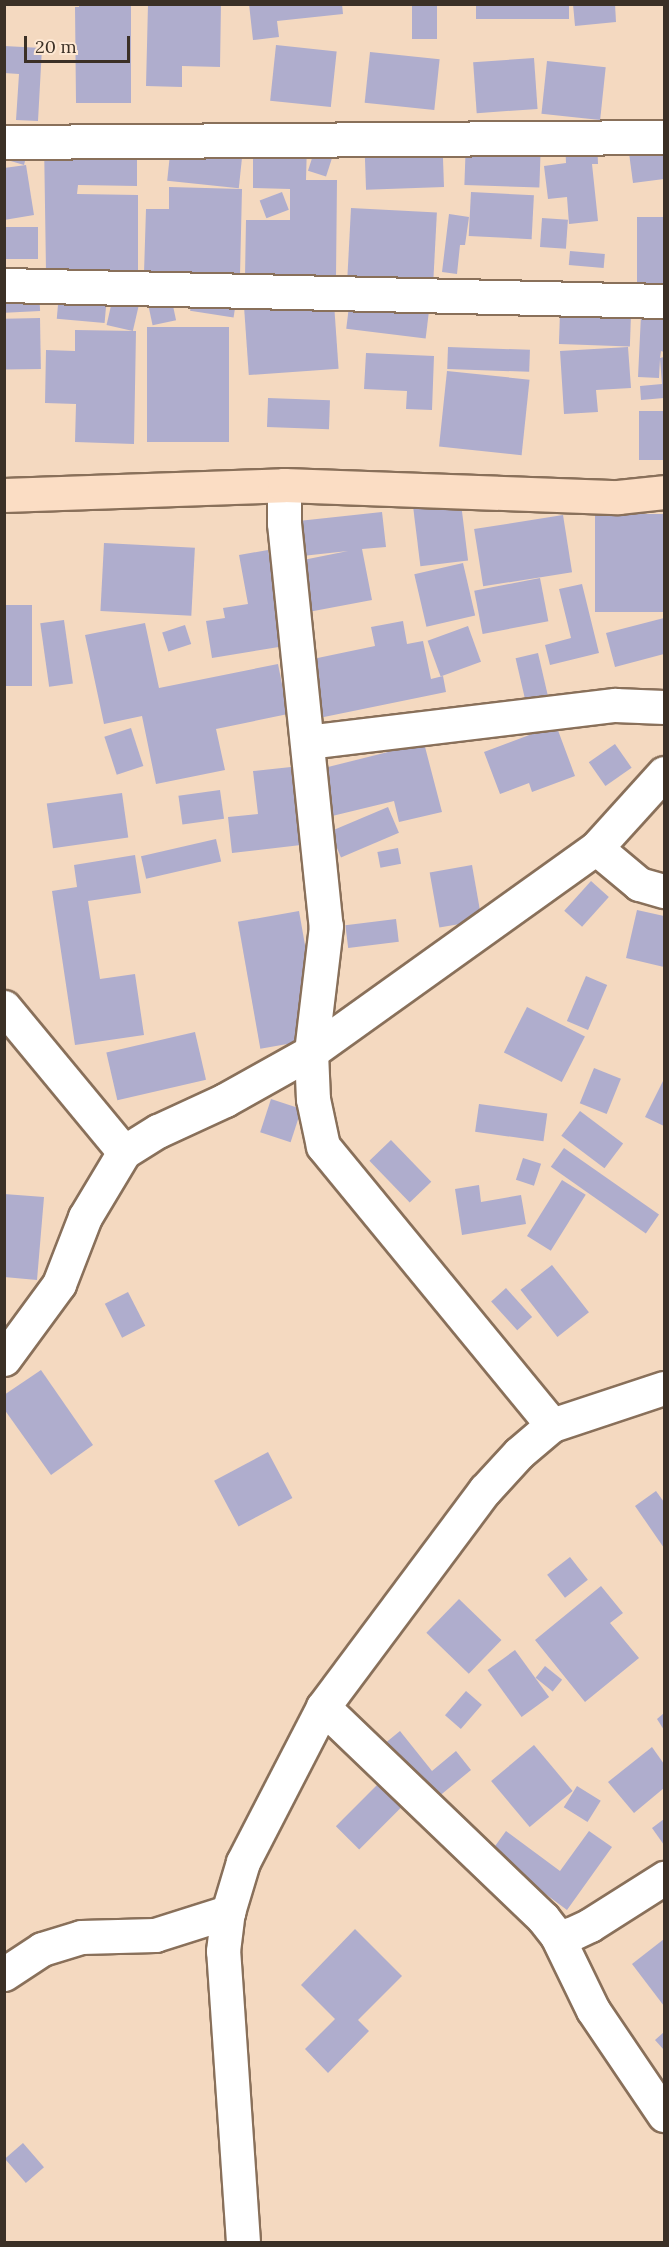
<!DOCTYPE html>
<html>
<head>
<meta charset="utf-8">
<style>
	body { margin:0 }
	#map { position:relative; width:669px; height:2247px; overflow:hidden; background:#f4d9c0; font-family:Lora,serif }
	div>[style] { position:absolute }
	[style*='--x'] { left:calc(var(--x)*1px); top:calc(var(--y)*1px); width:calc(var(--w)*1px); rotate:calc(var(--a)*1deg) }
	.building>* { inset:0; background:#afadcd; transform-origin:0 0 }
	.roads { filter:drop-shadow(2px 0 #89705a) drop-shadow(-2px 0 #89705a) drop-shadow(0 2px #89705a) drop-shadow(0 -2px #89705a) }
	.minor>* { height:33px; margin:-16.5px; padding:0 16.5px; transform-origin:16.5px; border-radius:16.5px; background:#fff }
	.major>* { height:33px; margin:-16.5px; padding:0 16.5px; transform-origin:16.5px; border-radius:16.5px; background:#fbddc4 }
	span { translate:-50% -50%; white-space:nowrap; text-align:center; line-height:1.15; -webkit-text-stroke:6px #fee8d3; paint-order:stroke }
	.frame { position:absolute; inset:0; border:6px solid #3b3026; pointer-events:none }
	.scale { position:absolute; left:24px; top:36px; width:106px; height:27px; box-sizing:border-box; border:3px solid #3b3026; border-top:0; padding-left:8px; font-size:18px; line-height:21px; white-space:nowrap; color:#3b3026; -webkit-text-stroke:4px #fee8d3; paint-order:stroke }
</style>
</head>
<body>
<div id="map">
	<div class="building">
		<div style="clip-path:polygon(79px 4px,131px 4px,131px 103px,76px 103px,75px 7px,79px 7px)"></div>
		<div style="clip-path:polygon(148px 4px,221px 4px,220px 67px,182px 66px,182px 87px,146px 86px)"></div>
		<div style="clip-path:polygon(249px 4px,342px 4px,343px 14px,277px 21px,279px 37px,253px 40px)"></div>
		<div style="left:412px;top:4px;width:25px;height:35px"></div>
		<div style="left:476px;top:4px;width:93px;height:15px"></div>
		<div style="clip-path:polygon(573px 4px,615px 4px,616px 22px,575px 26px)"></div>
		<div style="left:276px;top:45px;width:61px;height:56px;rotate:6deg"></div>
		<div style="clip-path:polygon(4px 46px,42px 48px,38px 121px,16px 120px,19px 74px,4px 73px)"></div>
		<div style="left:370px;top:52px;width:70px;height:51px;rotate:6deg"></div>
		<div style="left:534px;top:58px;width:51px;height:61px;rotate:86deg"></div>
		<div style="left:547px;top:61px;width:59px;height:53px;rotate:6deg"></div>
		<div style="left:442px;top:130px;width:57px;height:78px;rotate:88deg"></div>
		<div style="clip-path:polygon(664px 134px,664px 179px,633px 183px,627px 138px)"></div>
		<div style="left:172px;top:135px;width:72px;height:46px;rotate:6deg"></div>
		<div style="clip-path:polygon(597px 138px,598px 164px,592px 164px,598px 221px,569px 224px,567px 197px,548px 199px,544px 166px,566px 163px,565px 140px)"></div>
		<div style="left:466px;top:139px;width:75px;height:46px;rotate:2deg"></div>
		<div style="clip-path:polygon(44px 141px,137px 144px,137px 186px,78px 185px,77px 194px,138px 195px,138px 273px,46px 271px)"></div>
		<div style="clip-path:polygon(253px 142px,307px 143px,306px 180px,337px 180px,336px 277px,245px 276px,246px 220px,290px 220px,290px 189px,253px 188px)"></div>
		<div style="left:316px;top:146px;width:19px;height:26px;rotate:18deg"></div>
		<div style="clip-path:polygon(28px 149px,24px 165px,4px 159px,4px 150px)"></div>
		<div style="clip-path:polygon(26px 165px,34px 215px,4px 220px,4px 168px)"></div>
		<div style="clip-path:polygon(169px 187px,242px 189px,240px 276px,144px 273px,146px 209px,169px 209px)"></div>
		<div style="left:282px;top:192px;width:19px;height:24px;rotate:69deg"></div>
		<div style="left:471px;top:192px;width:63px;height:44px;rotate:3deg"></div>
		<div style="left:351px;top:208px;width:86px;height:69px;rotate:3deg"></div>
		<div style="clip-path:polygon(449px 214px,469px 217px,465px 245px,460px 245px,457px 274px,442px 272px)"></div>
		<div style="left:664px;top:217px;width:68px;height:27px;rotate:90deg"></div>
		<div style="left:542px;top:218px;width:26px;height:29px;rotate:4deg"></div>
		<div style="left:4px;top:227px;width:34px;height:32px"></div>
		<div style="left:570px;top:251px;width:35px;height:14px;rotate:5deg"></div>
		<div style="left:60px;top:282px;width:48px;height:37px;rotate:5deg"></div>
		<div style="left:116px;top:284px;width:27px;height:42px;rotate:13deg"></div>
		<div style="left:194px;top:286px;width:44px;height:25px;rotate:9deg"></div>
		<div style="left:169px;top:287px;width:34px;height:24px;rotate:78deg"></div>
		<div style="left:333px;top:289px;width:80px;height:90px;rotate:86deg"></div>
		<div style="left:39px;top:290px;width:21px;height:35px;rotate:87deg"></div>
		<div style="left:350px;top:298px;width:80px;height:31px;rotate:7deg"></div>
		<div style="left:560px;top:313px;width:71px;height:31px;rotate:2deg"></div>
		<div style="clip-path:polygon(641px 315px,664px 316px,664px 352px,661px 351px,660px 358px,664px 357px,664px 398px,641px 400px,640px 386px,662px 384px,660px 359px,659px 378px,638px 377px)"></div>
		<div style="left:40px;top:318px;width:51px;height:36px;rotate:89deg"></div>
		<div style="left:229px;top:327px;width:115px;height:82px;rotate:90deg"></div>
		<div style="clip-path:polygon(75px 330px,136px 331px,134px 444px,75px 442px,76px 404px,45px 403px,46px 350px,75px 351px)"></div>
		<div style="left:448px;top:347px;width:82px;height:22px;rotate:2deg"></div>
		<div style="clip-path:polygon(628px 347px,631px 388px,596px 390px,598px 412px,564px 414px,560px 351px)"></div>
		<div style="clip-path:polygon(366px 353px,434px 356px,432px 410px,406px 409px,407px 391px,364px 389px)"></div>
		<div style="left:447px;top:371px;width:83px;height:76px;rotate:6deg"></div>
		<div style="left:268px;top:398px;width:62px;height:29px;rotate:2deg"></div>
		<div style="left:639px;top:411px;width:25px;height:49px"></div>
		<div style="left:460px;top:495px;width:66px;height:48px;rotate:83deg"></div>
		<div style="clip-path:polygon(382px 512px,386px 547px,362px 549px,372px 600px,303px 613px,293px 562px,348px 551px,293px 557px,289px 522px)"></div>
		<div style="left:664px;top:514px;width:98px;height:69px;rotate:90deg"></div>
		<div style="left:563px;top:515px;width:58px;height:90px;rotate:81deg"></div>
		<div style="left:104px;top:543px;width:91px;height:68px;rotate:3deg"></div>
		<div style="clip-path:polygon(268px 550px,285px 646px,212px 658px,206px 621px,225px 618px,223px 608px,248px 604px,239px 555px)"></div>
		<div style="left:463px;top:563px;width:54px;height:50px;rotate:77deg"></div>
		<div style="left:540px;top:578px;width:44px;height:67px;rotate:79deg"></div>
		<div style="clip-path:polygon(582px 584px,599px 653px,550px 665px,545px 645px,571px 638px,559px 589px)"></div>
		<div style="left:5px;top:605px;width:27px;height:81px"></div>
		<div style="clip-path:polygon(664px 618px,664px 654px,615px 667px,606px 633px)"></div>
		<div style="left:64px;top:620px;width:64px;height:24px;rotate:82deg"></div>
		<div style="clip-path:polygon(403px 621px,407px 644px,423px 641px,431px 679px,443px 676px,446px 692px,319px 718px,308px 660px,375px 646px,371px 627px)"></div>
		<div style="clip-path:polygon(145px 623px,159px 688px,278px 664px,288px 714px,216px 729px,225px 770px,156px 784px,142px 716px,104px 724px,85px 635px)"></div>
		<div style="left:185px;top:625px;width:20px;height:24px;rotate:72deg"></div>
		<div style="left:468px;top:626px;width:38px;height:43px;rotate:70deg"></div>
		<div style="left:538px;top:653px;width:54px;height:23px;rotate:77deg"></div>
		<div style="clip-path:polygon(556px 725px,575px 776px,532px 792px,529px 783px,500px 794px,484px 752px)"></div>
		<div style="left:131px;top:728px;width:40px;height:28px;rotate:72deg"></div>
		<div style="clip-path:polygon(424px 743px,442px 812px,399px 822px,394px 801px,328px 817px,316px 770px)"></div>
		<div style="left:615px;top:744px;width:29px;height:32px;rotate:55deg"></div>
		<div style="clip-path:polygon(291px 767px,301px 845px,232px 853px,228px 817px,258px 814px,253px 771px)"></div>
		<div style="left:220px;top:790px;width:29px;height:42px;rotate:82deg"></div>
		<div style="left:122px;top:793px;width:45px;height:76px;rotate:82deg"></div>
		<div style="left:388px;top:807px;width:28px;height:63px;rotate:67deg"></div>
		<div style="left:216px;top:839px;width:23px;height:77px;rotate:77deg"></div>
		<div style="left:398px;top:848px;width:16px;height:21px;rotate:79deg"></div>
		<div style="clip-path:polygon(135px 855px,141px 893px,88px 901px,100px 979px,135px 974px,144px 1035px,75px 1045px,52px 891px,77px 887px,74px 865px)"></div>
		<div style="left:472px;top:865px;width:56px;height:43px;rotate:80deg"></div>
		<div style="left:591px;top:881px;width:24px;height:40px;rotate:42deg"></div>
		<div style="clip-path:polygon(637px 910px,664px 916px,664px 967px,626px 958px)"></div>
		<div style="left:299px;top:911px;width:129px;height:62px;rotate:80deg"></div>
		<div style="left:396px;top:919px;width:23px;height:51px;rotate:83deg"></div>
		<div style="left:586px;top:976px;width:23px;height:49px;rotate:23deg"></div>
		<div style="left:527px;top:1007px;width:65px;height:51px;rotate:27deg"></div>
		<div style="left:195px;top:1032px;width:49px;height:91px;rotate:77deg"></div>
		<div style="left:594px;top:1068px;width:29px;height:38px;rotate:22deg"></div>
		<div style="clip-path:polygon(664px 1079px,664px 1126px,645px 1117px)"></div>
		<div style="left:271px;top:1099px;width:32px;height:35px;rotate:18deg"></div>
		<div style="left:479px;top:1104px;width:69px;height:28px;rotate:8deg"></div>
		<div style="left:580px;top:1111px;width:54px;height:31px;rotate:37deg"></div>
		<div style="left:391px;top:1140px;width:58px;height:30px;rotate:46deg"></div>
		<div style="left:564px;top:1148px;width:116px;height:23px;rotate:35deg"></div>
		<div style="left:523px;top:1158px;width:19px;height:23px;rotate:18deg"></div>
		<div style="left:562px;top:1180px;width:28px;height:66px;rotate:32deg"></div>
		<div style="clip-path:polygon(479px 1185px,481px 1202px,521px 1195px,526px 1224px,462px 1235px,455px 1189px)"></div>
		<div style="clip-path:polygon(4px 1194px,44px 1197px,37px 1280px,4px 1277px)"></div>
		<div style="left:552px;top:1265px;width:60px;height:40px;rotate:52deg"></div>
		<div style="left:506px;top:1288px;width:39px;height:20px;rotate:48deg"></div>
		<div style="left:128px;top:1292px;width:38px;height:26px;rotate:63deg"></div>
		<div style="clip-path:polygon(41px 1370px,93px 1445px,51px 1475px,4px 1409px,4px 1395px)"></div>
		<div style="left:268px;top:1452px;width:52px;height:61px;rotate:62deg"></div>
		<div style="clip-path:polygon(656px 1491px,664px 1502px,664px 1548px,635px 1506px)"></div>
		<div style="left:570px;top:1557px;width:29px;height:29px;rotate:52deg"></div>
		<div style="clip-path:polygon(601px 1586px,623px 1613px,610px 1623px,639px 1658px,585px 1702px,535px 1640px)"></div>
		<div style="left:459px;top:1599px;width:59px;height:47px;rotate:44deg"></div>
		<div style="left:515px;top:1650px;width:58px;height:34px;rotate:54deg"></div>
		<div style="left:545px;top:1666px;width:22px;height:15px;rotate:39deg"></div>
		<div style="left:466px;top:1691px;width:21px;height:32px;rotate:41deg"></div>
		<div style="clip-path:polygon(664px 1713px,664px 1730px,657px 1719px)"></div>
		<div style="clip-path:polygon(400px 1731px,432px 1771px,456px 1751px,471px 1770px,426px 1807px,378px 1749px)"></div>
		<div style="left:534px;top:1745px;width:60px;height:56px;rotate:50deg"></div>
		<div style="clip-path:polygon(652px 1747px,664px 1764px,664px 1788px,634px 1813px,608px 1782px)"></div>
		<div style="left:379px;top:1783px;width:33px;height:61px;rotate:45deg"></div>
		<div style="left:577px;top:1786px;width:28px;height:25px;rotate:32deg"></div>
		<div style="clip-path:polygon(664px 1819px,664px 1845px,652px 1828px)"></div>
		<div style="clip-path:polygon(506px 1831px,560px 1871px,589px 1831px,612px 1847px,567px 1910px,490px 1853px)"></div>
		<div style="clip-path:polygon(355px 1929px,402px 1976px,358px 2020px,369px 2031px,328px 2073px,305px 2049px,335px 2019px,301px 1985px)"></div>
		<div style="clip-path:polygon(664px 1939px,664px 2006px,632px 1964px)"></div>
		<div style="clip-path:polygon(664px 2032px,664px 2050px,655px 2040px)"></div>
		<div style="left:23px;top:2143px;width:32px;height:24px;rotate:49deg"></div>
	</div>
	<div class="roads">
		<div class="minor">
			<div style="--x:4;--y:142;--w:660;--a:-0.43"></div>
			<div style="--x:4;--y:285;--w:660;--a:1.39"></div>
			<div style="--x:284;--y:485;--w:38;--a:90"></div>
			<div style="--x:284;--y:523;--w:405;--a:84.1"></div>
			<div style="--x:326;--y:926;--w:127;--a:96.8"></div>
			<div style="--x:311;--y:1052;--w:47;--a:87.6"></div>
			<div style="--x:313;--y:1099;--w:48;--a:78"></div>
			<div style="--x:323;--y:1146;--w:361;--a:50.6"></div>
			<div style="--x:307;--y:742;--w:310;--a:-6.9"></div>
			<div style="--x:615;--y:705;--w:49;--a:2.3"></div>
			<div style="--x:596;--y:848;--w:56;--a:39.9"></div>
			<div style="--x:639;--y:884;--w:26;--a:16"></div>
			<div style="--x:4;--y:1007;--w:188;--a:50.4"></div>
			<div style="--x:4;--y:1359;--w:93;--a:-53.7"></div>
			<div style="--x:59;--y:1284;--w:72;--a:-68.8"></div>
			<div style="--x:85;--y:1217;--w:76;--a:-59"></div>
			<div style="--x:124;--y:1152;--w:40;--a:-32"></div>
			<div style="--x:158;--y:1131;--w:74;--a:-24.8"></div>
			<div style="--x:225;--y:1100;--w:98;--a:-29.2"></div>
			<div style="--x:311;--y:1052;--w:350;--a:-35.6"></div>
			<div style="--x:596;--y:848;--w:101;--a:-47.8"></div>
			<div style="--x:323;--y:1707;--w:305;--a:43.8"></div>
			<div style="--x:543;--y:1918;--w:23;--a:52"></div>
			<div style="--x:557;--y:1936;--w:14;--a:-8"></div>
			<div style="--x:571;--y:1934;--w:21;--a:-25"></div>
			<div style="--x:590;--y:1925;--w:88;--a:-32.4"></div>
			<div style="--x:557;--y:1936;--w:82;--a:64.1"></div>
			<div style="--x:593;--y:2010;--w:127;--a:55.9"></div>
			<div style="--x:4;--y:1974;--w:45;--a:-33.3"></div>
			<div style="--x:42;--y:1949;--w:41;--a:-17.1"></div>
			<div style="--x:81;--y:1937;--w:74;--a:-1.5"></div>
			<div style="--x:155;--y:1935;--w:77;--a:-17.5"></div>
			<div style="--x:243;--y:2242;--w:292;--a:-93.9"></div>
			<div style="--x:223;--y:1951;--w:39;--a:-83"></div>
			<div style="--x:228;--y:1912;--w:52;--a:-73.3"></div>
			<div style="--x:243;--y:1862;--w:174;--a:-62.7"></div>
			<div style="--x:323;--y:1707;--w:271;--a:-53.3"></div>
			<div style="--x:485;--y:1490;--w:50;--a:-47.4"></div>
			<div style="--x:519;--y:1453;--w:43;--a:-40.3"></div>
			<div style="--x:552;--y:1425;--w:118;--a:-18.3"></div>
		</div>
		<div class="major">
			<div style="--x:4;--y:495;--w:280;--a:-2"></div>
			<div style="--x:284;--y:485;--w:334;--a:2.1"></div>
			<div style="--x:618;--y:497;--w:46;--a:-6.2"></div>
		</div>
	</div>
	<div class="frame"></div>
	<div class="scale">20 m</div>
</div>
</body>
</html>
